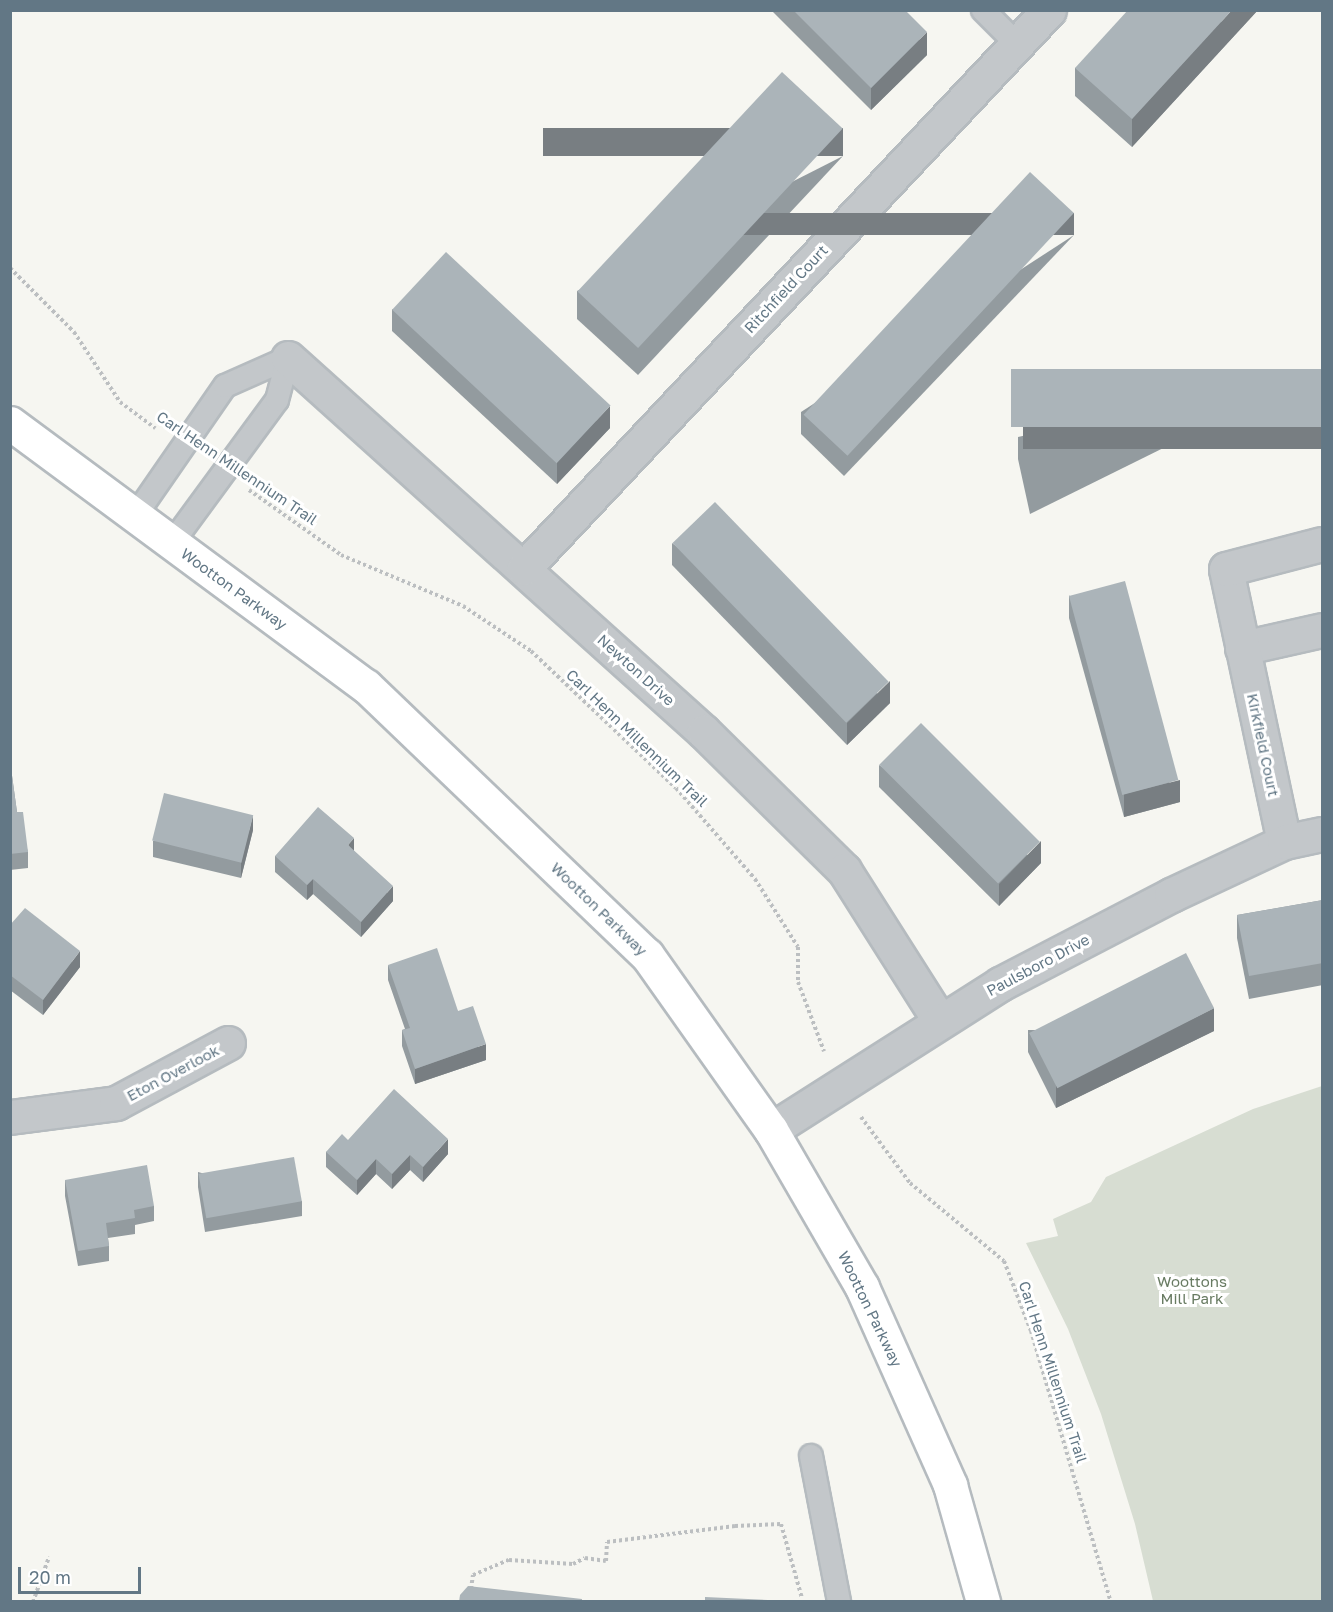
<!DOCTYPE html>
<html>
<head>
<meta charset="utf-8">
<style>
	body { margin:0 }
	#map { position:relative; width:1333px; height:1612px; overflow:hidden; background:#f6f6f1; font-family:"Golos Text",sans-serif }
	div>[style] { position:absolute }
	[style*='--x'] { left:calc(var(--x)*1px); top:calc(var(--y)*1px); width:calc(var(--w)*1px); rotate:calc(var(--a)*1deg) }
	.green>* { inset:0; background:#d7ddd2 }
	.path>* { height:4px; margin-top:-2px; transform-origin:0; background:repeating-linear-gradient(90deg,#bcbfc1 0 3px,transparent 0 6px) }
	.roads { filter:drop-shadow(2px 0 #b5bbbf) drop-shadow(-2px 0 #b5bbbf) drop-shadow(0 2px #b5bbbf) drop-shadow(0 -2px #b5bbbf) }
	.service>* { height:22px; margin:-11px; padding:0 11px; transform-origin:11px; border-radius:11px; background:#c3c7ca }
	.minor>* { height:33px; margin:-16.5px; padding:0 16.5px; transform-origin:16.5px; border-radius:16.5px; background:#c3c7ca }
	.secondary>* { height:33px; margin:-16.5px; padding:0 16.5px; transform-origin:16.5px; border-radius:16.5px; background:#fff }
	.wall>* { inset:0; background:#939b9f }
	.shaded-wall>* { inset:0; background:#787e82; transform-origin:0 0 }
	.building>* { inset:0; background:#abb4b9; transform-origin:0 0 }
	span { translate:-50% -50%; white-space:nowrap; text-align:center; line-height:1.15; -webkit-text-stroke:6px #fff; paint-order:stroke }
	.street-label { font-size:15px; color:#627785 }
	.park-label { font-size:15px; color:#687b62 }
	.frame { position:absolute; inset:0; border:12px solid #627785; pointer-events:none }
	.scale { position:absolute; left:18px; top:1567px; width:123px; height:27px; box-sizing:border-box; border:3px solid #627785; border-top:0; padding-left:8px; font-size:18px; line-height:21px; white-space:nowrap; color:#627785; -webkit-text-stroke:4px #fff; paint-order:stroke }
</style>
</head>
<body>
<div id="map">
	<div class="green">
		<div style="clip-path:polygon(1322px 1086px,1322px 1601px,1153px 1601px,1135px 1524px,1101px 1414px,1068px 1329px,1026px 1243px,1058px 1236px,1053px 1219px,1091px 1202px,1106px 1177px,1253px 1109px)"></div>
	</div>
	<div class="path">
		<div style="--x:10;--y:268;--w:91;--a:45"></div>
		<div style="--x:74;--y:332;--w:84;--a:56.7"></div>
		<div style="--x:120;--y:402;--w:44;--a:36.6"></div>
		<div style="--x:249;--y:490;--w:113;--a:35.2"></div>
		<div style="--x:341;--y:555;--w:132;--a:22.7"></div>
		<div style="--x:463;--y:606;--w:82;--a:33.5"></div>
		<div style="--x:531;--y:651;--w:199;--a:43.4"></div>
		<div style="--x:676;--y:788;--w:121;--a:49"></div>
		<div style="--x:755;--y:879;--w:80;--a:57.7"></div>
		<div style="--x:798;--y:947;--w:35;--a:90"></div>
		<div style="--x:798;--y:982;--w:74;--a:69.4"></div>
		<div style="--x:861;--y:1117;--w:82;--a:53.4"></div>
		<div style="--x:910;--y:1183;--w:122;--a:39.7"></div>
		<div style="--x:1004;--y:1261;--w:75;--a:68.9"></div>
		<div style="--x:1031;--y:1331;--w:283;--a:73.6"></div>
		<div style="--x:471;--y:1589;--w:14;--a:-82"></div>
		<div style="--x:473;--y:1575;--w:39;--a:-23"></div>
		<div style="--x:509;--y:1560;--w:64;--a:3.6"></div>
		<div style="--x:573;--y:1564;--w:13;--a:-27"></div>
		<div style="--x:585;--y:1558;--w:21;--a:8"></div>
		<div style="--x:606;--y:1561;--w:19;--a:-87"></div>
		<div style="--x:607;--y:1542;--w:129;--a:-7.1"></div>
		<div style="--x:735;--y:1526;--w:46;--a:-2.5"></div>
		<div style="--x:781;--y:1524;--w:77;--a:74.2"></div>
		<div style="--x:33;--y:1602;--w:48;--a:-70.4"></div>
	</div>
	<div class="roads">
		<div class="service">
			<div style="--x:983;--y:10;--w:48;--a:45"></div>
			<div style="--x:135;--y:516;--w:158;--a:-55.3"></div>
			<div style="--x:225;--y:386;--w:69;--a:-24"></div>
			<div style="--x:172;--y:543;--w:177;--a:-53.7"></div>
			<div style="--x:277;--y:400;--w:43;--a:-75.3"></div>
			<div style="--x:811;--y:1456;--w:149;--a:79.1"></div>
		</div>
		<div class="minor">
			<div style="--x:288;--y:358;--w:559;--a:41.96"></div>
			<div style="--x:704;--y:732;--w:197;--a:44.6"></div>
			<div style="--x:844;--y:870;--w:179;--a:57.6"></div>
			<div style="--x:524;--y:568;--w:766;--a:-46.75"></div>
			<div style="--x:1242;--y:648;--w:82;--a:-12.7"></div>
			<div style="--x:1284;--y:842;--w:279;--a:-102"></div>
			<div style="--x:1226;--y:569;--w:99;--a:-14.6"></div>
			<div style="--x:10;--y:1117;--w:107;--a:-7.5"></div>
			<div style="--x:116;--y:1103;--w:127;--a:-28.2"></div>
			<div style="--x:771;--y:1130;--w:272;--a:-32.5"></div>
			<div style="--x:1000;--y:984;--w:193;--a:-27.5"></div>
			<div style="--x:1171;--y:895;--w:125;--a:-25.1"></div>
			<div style="--x:1284;--y:842;--w:39;--a:-12"></div>
		</div>
		<div class="secondary">
			<div style="--x:10;--y:423;--w:443;--a:36.5"></div>
			<div style="--x:366;--y:686;--w:389;--a:43.8"></div>
			<div style="--x:647;--y:955;--w:214;--a:54.7"></div>
			<div style="--x:771;--y:1130;--w:181;--a:59.9"></div>
			<div style="--x:862;--y:1287;--w:217;--a:66"></div>
			<div style="--x:950;--y:1485;--w:122;--a:74.2"></div>
		</div>
	</div>
	<div class="wall">
		<div style="clip-path:polygon(771px 10px,905px 10px,927px 55px,871px 110px)"></div>
		<div style="clip-path:polygon(1258px 10px,1132px 147px,1075px 96px,1075px 68px)"></div>
		<div style="clip-path:polygon(843px 156px,638px 375px,577px 319px,577px 291px)"></div>
		<div style="clip-path:polygon(1074px 235px,844px 476px,801px 434px,801px 412px)"></div>
		<div style="clip-path:polygon(392px 309px,610px 428px,557px 484px,392px 331px)"></div>
		<div style="clip-path:polygon(1323px 369px,1030px 514px,1018px 459px,1018px 437px)"></div>
		<div style="clip-path:polygon(672px 543px,890px 703px,847px 745px,672px 565px)"></div>
		<div style="clip-path:polygon(1069px 595px,1180px 802px,1124px 817px,1069px 618px)"></div>
		<div style="clip-path:polygon(10px 761px,17px 812px,28px 852px,28px 868px,10px 870px)"></div>
		<div style="clip-path:polygon(879px 765px,1041px 863px,999px 906px,879px 787px)"></div>
		<div style="clip-path:polygon(253px 830px,241px 878px,153px 857px,153px 841px)"></div>
		<div style="clip-path:polygon(354px 851px,393px 901px,361px 937px,313px 894px,307px 900px,275px 872px,275px 856px)"></div>
		<div style="clip-path:polygon(1323px 900px,1323px 985px,1249px 999px,1237px 938px,1237px 915px)"></div>
		<div style="clip-path:polygon(10px 925px,80px 967px,43px 1015px,10px 990px)"></div>
		<div style="clip-path:polygon(388px 965px,458px 1011px,486px 1060px,415px 1084px,402px 1046px,402px 1030px,405px 1029px,388px 980px)"></div>
		<div style="clip-path:polygon(1028px 1030px,1214px 1031px,1056px 1108px,1028px 1052px)"></div>
		<div style="clip-path:polygon(348px 1140px,448px 1154px,423px 1182px,410px 1170px,392px 1189px,376px 1174px,357px 1195px,326px 1167px,326px 1152px)"></div>
		<div style="clip-path:polygon(198px 1172px,302px 1201px,302px 1216px,205px 1232px,198px 1187px)"></div>
		<div style="clip-path:polygon(65px 1180px,154px 1206px,154px 1221px,135px 1225px,135px 1234px,108px 1238px,109px 1246px,109px 1261px,78px 1266px,65px 1196px)"></div>
	</div>
	<div class="shaded-wall">
		<div style="clip-path:polygon(1232px 10px,1258px 10px,1132px 147px,1132px 119px)"></div>
		<div style="clip-path:polygon(927px 32px,927px 55px,871px 110px,871px 88px)"></div>
		<div style="left:843px;top:128px;width:28px;height:300px;rotate:90deg"></div>
		<div style="left:1074px;top:213px;width:22px;height:333px;rotate:90deg"></div>
		<div style="clip-path:polygon(610px 406px,610px 428px,557px 484px,557px 462px)"></div>
		<div style="left:1323px;top:427px;width:22px;height:300px;rotate:90deg"></div>
		<div style="clip-path:polygon(890px 681px,890px 703px,847px 745px,847px 723px)"></div>
		<div style="clip-path:polygon(1180px 780px,1180px 802px,1124px 817px,1124px 794px)"></div>
		<div style="clip-path:polygon(253px 815px,253px 830px,241px 878px,241px 862px)"></div>
		<div style="clip-path:polygon(354px 838px,354px 853px,348px 845px)"></div>
		<div style="clip-path:polygon(1041px 841px,1041px 863px,999px 906px,999px 884px)"></div>
		<div style="clip-path:polygon(313px 879px,313px 894px,307px 900px,307px 885px)"></div>
		<div style="clip-path:polygon(393px 886px,393px 901px,361px 937px,361px 922px)"></div>
		<div style="clip-path:polygon(80px 951px,80px 967px,43px 1015px,43px 1000px)"></div>
		<div style="clip-path:polygon(1214px 1008px,1214px 1031px,1056px 1108px,1056px 1086px)"></div>
		<div style="clip-path:polygon(486px 1044px,486px 1060px,415px 1084px,415px 1069px)"></div>
		<div style="clip-path:polygon(448px 1139px,448px 1154px,423px 1182px,423px 1167px)"></div>
		<div style="clip-path:polygon(410px 1155px,410px 1170px,392px 1189px,392px 1174px)"></div>
		<div style="clip-path:polygon(376px 1159px,376px 1174px,357px 1195px,357px 1180px)"></div>
	</div>
	<div class="building">
		<div style="clip-path:polygon(793px 10px,905px 10px,927px 32px,871px 88px)"></div>
		<div style="clip-path:polygon(1128px 10px,1232px 10px,1132px 119px,1075px 68px)"></div>
		<div style="left:782px;top:72px;width:83px;height:300px;rotate:43deg"></div>
		<div style="left:1030px;top:172px;width:60px;height:332px;rotate:43deg"></div>
		<div style="left:446px;top:252px;width:225px;height:79px;rotate:43deg"></div>
		<div style="left:1323px;top:369px;width:58px;height:312px;rotate:90deg"></div>
		<div style="left:715px;top:502px;width:250px;height:59px;rotate:46deg"></div>
		<div style="left:1125px;top:581px;width:206px;height:58px;rotate:75deg"></div>
		<div style="left:921px;top:723px;width:168px;height:59px;rotate:45deg"></div>
		<div style="clip-path:polygon(10px 761px,17px 812px,23px 812px,28px 852px,10px 854px)"></div>
		<div style="left:164px;top:793px;width:92px;height:49px;rotate:14deg"></div>
		<div style="clip-path:polygon(318px 807px,354px 838px,348px 845px,393px 886px,361px 922px,313px 879px,307px 885px,275px 856px)"></div>
		<div style="clip-path:polygon(1323px 900px,1323px 963px,1249px 976px,1237px 915px)"></div>
		<div style="clip-path:polygon(25px 908px,80px 951px,43px 1000px,10px 975px,10px 925px)"></div>
		<div style="clip-path:polygon(437px 948px,458px 1011px,473px 1006px,486px 1044px,415px 1069px,402px 1030px,410px 1028px,388px 965px)"></div>
		<div style="left:1186px;top:953px;width:62px;height:176px;rotate:63deg"></div>
		<div style="clip-path:polygon(394px 1089px,448px 1139px,423px 1167px,410px 1155px,392px 1174px,376px 1159px,357px 1180px,326px 1152px,342px 1134px,348px 1140px)"></div>
		<div style="left:294px;top:1157px;width:45px;height:97px;rotate:80deg"></div>
		<div style="clip-path:polygon(147px 1165px,154px 1206px,134px 1210px,135px 1218px,106px 1223px,109px 1246px,78px 1251px,65px 1180px)"></div>
		<div style="clip-path:polygon(468px 1586px,582px 1599px,582px 1602px,459px 1602px,460px 1595px)"></div>
		<div style="clip-path:polygon(705px 1597px,791px 1601px,791px 1602px,705px 1602px)"></div>
	</div>
	<div class="street-label">
		<span style="left:786px;top:289px;rotate:-47deg">Ritchfield Court</span>
		<span style="left:237px;top:468px;rotate:34deg">Carl Henn Millennium Trail</span>
		<span style="left:234px;top:589px;rotate:36deg">Wootton Parkway</span>
		<span style="left:636px;top:670px;rotate:42deg">Newton Drive</span>
		<span style="left:637px;top:738px;rotate:44deg">Carl Henn Millennium Trail</span>
		<span style="left:1263px;top:745px;rotate:78deg">Kirkfield Court</span>
		<span style="left:599px;top:909px;rotate:44deg">Wootton Parkway</span>
		<span style="left:1038px;top:965px;rotate:-28deg">Paulsboro Drive</span>
		<span style="left:173px;top:1073px;rotate:-28deg">Eton Overlook</span>
		<span style="left:870px;top:1309px;rotate:64deg">Wootton Parkway</span>
		<span style="left:1053px;top:1372px;rotate:72deg">Carl Henn Millennium Trail</span>
	</div>
	<div class="park-label">
		<span style="left:1192px;top:1290px">Woottons<br>Mill Park</span>
	</div>
	<div class="frame"></div>
	<div class="scale">20 m</div>
</div>
</body>
</html>
